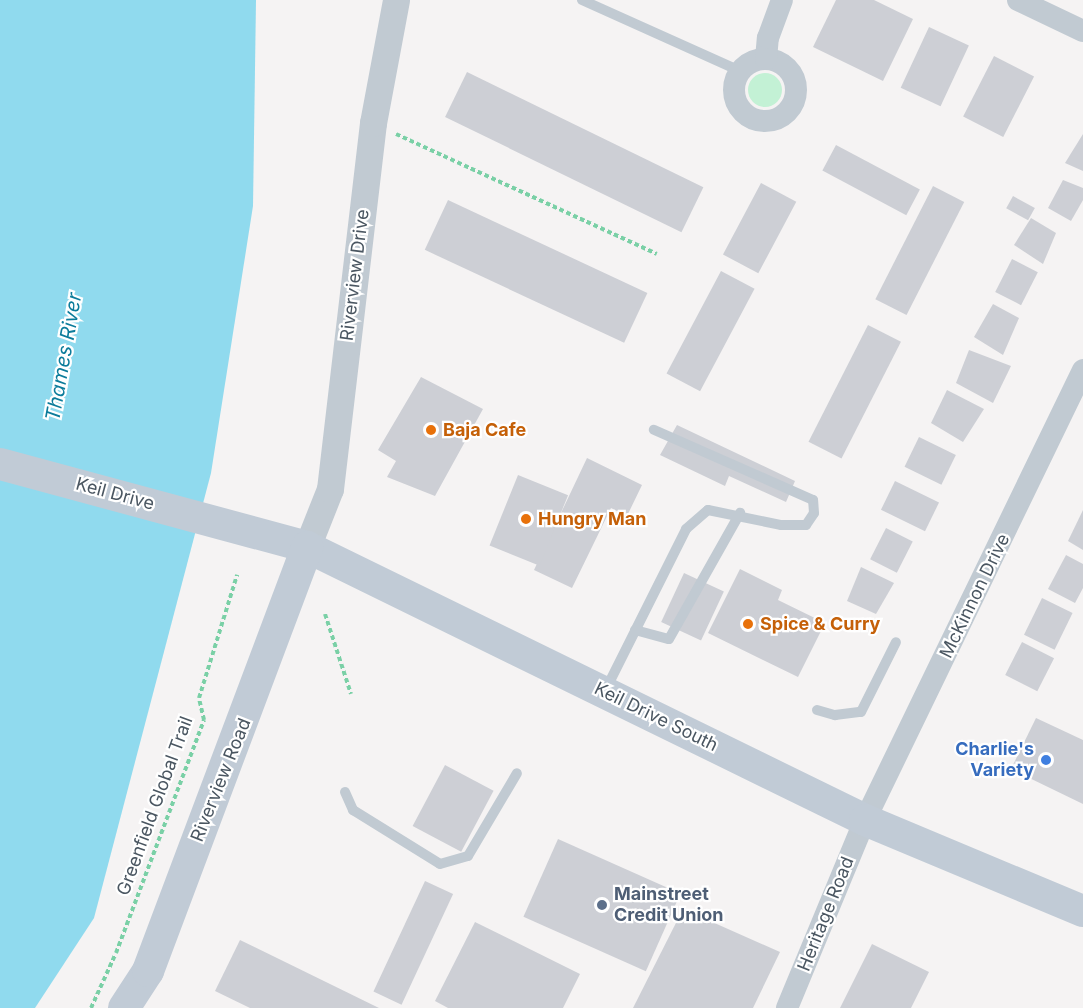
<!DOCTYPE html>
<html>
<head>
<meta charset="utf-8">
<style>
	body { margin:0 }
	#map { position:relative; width:1083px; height:1008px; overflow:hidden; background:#f5f3f3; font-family:Inter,sans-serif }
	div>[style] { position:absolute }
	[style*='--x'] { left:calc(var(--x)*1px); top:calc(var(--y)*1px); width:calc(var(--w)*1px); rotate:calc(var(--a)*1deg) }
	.green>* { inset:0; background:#c3f1d5 }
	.round { border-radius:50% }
	.water>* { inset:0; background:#90daee }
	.building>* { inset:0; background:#cdcfd5; transform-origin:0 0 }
	.path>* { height:4px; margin-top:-2px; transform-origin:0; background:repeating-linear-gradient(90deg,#7ad0a6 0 4.5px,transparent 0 7.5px) }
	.service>* { height:10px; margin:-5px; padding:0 5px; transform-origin:5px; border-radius:5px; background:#c1cad2 }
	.minor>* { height:22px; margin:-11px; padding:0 11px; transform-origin:11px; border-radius:11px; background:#c1cad2 }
	.minor>.ring { margin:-11px; padding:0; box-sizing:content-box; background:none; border:22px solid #c1cad2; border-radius:50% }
	.tertiary>* { height:27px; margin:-13.5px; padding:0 13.5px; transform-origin:13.5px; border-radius:13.5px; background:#c1cad2 }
	.secondary>* { height:32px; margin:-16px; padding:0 16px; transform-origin:16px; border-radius:16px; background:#c1cbd6 }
	.dots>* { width:16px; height:16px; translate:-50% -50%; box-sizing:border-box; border:3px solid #fff; border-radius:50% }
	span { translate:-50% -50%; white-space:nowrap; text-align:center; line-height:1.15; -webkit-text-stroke:4.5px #fff; paint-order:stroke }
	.street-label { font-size:18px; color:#4a5661 }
	.food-label { font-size:18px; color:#c56008; font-weight:700 }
	.left { translate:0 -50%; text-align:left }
	.shop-label { font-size:18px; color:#366cbe; font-weight:700 }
	.right { translate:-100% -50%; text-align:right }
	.service-label { font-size:18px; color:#4e5e75; font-weight:700 }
	.water-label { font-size:20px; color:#0c7c9b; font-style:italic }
</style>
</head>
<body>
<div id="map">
	<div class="green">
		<div class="round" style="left:748px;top:73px;width:34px;height:34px"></div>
	</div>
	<div class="water">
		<div style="clip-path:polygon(0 0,256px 0,253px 206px,211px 473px,94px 918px,35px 1008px,0 1008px)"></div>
	</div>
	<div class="building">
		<div style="clip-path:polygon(836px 0,874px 0,913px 19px,883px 81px,813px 47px)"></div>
		<div style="left:929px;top:27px;width:44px;height:67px;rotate:25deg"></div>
		<div style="left:994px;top:56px;width:45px;height:68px;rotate:27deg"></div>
		<div style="left:467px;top:72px;width:263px;height:50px;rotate:26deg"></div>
		<div style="clip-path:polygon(1083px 134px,1083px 171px,1065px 163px)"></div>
		<div style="left:836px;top:145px;width:95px;height:29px;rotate:28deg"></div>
		<div style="clip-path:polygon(1063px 180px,1083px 188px,1083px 200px,1071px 221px,1048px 208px)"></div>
		<div style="left:761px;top:183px;width:40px;height:81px;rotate:28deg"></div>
		<div style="left:933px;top:186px;width:35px;height:127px;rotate:27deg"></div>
		<div style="left:1013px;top:196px;width:25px;height:14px;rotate:29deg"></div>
		<div style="left:448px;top:200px;width:220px;height:55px;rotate:25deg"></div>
		<div style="clip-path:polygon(1031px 218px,1056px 233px,1043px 264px,1014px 245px)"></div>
		<div style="left:1012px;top:259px;width:29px;height:37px;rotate:27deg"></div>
		<div style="left:721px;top:271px;width:38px;height:116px;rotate:28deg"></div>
		<div style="clip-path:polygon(993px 304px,1019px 318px,1003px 355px,974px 337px)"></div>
		<div style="left:868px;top:325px;width:37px;height:131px;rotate:27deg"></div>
		<div style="clip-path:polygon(969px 350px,1011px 366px,993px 403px,956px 383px)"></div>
		<div style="clip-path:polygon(421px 377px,483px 409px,435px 496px,387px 477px,396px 461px,378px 450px)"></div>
		<div style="clip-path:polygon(947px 390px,984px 409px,963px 442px,931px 423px)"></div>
		<div style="clip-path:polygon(677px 425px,795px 481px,786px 502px,729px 476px,725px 486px,660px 455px)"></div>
		<div style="left:919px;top:437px;width:41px;height:33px;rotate:26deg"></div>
		<div style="clip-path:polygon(587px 458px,642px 485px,627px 516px,611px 508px,572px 588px,534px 570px)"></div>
		<div style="left:518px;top:475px;width:54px;height:76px;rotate:22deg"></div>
		<div style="left:895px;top:481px;width:49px;height:32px;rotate:26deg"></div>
		<div style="clip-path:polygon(1083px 510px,1083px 550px,1068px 541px)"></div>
		<div style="left:886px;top:528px;width:30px;height:35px;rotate:27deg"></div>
		<div style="clip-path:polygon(1066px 555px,1083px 564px,1083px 588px,1075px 603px,1048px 589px)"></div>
		<div style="clip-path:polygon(861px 567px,894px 583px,876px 614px,847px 601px)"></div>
		<div style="clip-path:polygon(740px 569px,782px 590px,778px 600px,825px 623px,798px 677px,708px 633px)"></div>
		<div style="left:684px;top:573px;width:44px;height:54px;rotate:25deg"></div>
		<div style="left:1042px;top:598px;width:34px;height:41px;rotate:26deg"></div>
		<div style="left:1022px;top:642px;width:36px;height:37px;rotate:27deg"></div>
		<div style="clip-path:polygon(1036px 718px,1083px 740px,1083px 804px,1011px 769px)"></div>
		<div style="left:445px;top:765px;width:55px;height:69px;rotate:28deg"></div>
		<div style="left:558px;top:839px;width:134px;height:85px;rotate:24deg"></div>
		<div style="left:425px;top:881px;width:31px;height:122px;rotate:25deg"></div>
		<div style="clip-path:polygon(683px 909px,780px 952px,753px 1008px,633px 1008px)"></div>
		<div style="clip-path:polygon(475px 922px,580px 974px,563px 1008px,448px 1008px,435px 1001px)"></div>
		<div style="clip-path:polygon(240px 940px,379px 1008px,250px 1008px,215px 991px)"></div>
		<div style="clip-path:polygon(872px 944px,929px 972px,911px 1008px,840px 1008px)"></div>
	</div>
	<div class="path">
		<div style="--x:396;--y:134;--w:287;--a:24.7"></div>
		<div style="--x:325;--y:614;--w:84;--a:72"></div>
		<div style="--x:91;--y:1008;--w:60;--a:-65.6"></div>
		<div style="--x:116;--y:953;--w:249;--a:-69.3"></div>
		<div style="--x:204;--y:720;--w:23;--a:-103"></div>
		<div style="--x:199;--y:698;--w:129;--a:-72.8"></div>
	</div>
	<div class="service">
		<div style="--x:582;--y:0;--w:173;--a:24.2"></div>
		<div style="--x:635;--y:630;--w:35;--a:15"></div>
		<div style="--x:669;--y:639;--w:145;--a:-60.6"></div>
		<div style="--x:606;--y:689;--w:179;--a:-63.4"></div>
		<div style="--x:686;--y:529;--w:29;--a:-41"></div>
		<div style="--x:708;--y:510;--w:75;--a:11.6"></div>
		<div style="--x:781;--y:525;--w:25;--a:0"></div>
		<div style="--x:806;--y:525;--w:14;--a:-56"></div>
		<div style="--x:814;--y:513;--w:13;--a:-94"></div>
		<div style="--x:813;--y:500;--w:174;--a:-156.2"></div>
		<div style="--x:817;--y:710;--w:19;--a:16"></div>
		<div style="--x:835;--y:715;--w:26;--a:-7"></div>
		<div style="--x:861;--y:712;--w:78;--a:-63.4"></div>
		<div style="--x:345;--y:792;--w:20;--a:66"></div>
		<div style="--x:353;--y:810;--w:102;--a:31.8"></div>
		<div style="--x:440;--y:864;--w:29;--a:-16"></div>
		<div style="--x:468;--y:856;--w:96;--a:-59.4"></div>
	</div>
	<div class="minor">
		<div style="--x:1018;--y:0;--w:72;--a:25.5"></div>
		<div class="ring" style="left:734px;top:59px;width:40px;height:40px"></div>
		<div style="--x:766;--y:59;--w:21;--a:-85"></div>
		<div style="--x:768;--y:38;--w:40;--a:-69.8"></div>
		<div style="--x:787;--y:1008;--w:204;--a:-67.5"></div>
		<div style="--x:865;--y:820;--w:500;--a:-64.15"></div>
	</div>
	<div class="tertiary">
		<div style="--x:307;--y:547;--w:62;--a:-68.4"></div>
		<div style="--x:330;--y:489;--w:369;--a:-83.3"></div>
		<div style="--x:373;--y:123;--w:125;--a:-79.4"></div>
	</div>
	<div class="secondary">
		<div style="--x:0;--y:464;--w:318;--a:15.1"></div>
		<div style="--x:307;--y:547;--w:621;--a:26.07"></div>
		<div style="--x:865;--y:820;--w:236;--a:22.7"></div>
		<div style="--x:124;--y:1008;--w:44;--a:-57"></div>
		<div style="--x:148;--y:971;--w:453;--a:-69.4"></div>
	</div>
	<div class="dots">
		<div style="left:431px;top:430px;background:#e8710a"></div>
		<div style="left:526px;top:519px;background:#e8710a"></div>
		<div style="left:748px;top:624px;background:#e8710a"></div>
		<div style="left:1046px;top:760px;background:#3f7fe0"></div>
		<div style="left:602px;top:905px;background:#5c6f8a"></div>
	</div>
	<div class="street-label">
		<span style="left:355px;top:275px;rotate:-83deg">Riverview Drive</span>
		<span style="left:115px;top:494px;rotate:15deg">Keil Drive</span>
		<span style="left:975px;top:596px;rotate:-64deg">McKinnon Drive</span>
		<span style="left:656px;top:717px;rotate:26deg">Keil Drive South</span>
		<span style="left:221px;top:780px;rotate:-68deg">Riverview Road</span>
		<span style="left:155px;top:806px;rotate:-70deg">Greenfield Global Trail</span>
		<span style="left:826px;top:914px;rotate:-68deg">Heritage Road</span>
	</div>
	<div class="food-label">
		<span class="left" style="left:443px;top:430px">Baja Cafe</span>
		<span class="left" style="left:538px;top:519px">Hungry Man</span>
		<span class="left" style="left:760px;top:624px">Spice &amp; Curry</span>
	</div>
	<div class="shop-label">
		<span class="right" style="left:1034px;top:760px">Charlie's<br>Variety</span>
	</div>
	<div class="service-label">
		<span class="left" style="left:614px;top:905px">Mainstreet<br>Credit Union</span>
	</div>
	<div class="water-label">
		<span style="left:64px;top:357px;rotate:-80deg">Thames River</span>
	</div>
</div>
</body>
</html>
